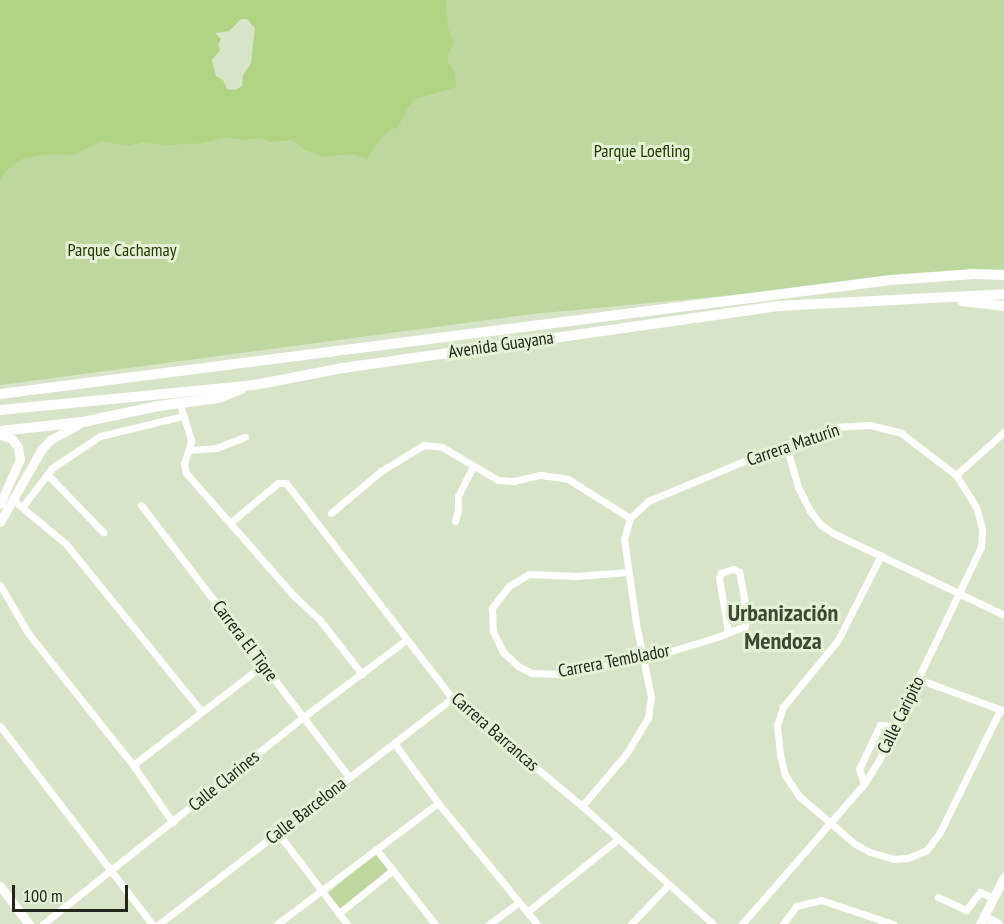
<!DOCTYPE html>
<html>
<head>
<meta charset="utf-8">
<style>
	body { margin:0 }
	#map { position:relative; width:1004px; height:924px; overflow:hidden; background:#d7e4c8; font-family:"PT Sans Narrow",sans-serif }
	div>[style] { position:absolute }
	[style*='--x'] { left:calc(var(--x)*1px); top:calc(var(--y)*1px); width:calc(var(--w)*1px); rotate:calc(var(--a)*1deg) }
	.green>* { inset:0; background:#bdd79e; transform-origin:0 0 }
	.water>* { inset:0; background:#b1d384 }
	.street>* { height:7px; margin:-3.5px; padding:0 3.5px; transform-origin:3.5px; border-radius:3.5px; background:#fff }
	.secondary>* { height:9px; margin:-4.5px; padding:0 4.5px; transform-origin:4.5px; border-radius:4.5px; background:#fff }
	.primary>* { height:10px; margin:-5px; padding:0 5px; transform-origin:5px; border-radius:5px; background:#fff }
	span { translate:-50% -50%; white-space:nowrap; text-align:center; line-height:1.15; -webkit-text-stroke:6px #e4f1d5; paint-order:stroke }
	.park-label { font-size:18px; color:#243800 }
	.street-label { font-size:18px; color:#21251b }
	.district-label { font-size:24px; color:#3d4831; font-weight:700 }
	.scale { position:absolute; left:12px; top:885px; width:116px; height:27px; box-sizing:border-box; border:3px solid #21251b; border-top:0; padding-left:8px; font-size:18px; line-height:21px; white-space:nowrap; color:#21251b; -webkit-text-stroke:4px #e4f1d5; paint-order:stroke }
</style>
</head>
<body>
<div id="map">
	<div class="green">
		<div style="clip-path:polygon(430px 0,1004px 0,1004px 269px,533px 314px,0 385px,0 158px,18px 138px,351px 122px)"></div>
		<div style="left:375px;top:853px;width:21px;height:63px;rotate:49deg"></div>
	</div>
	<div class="water">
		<div style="clip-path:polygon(evenodd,0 0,446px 0,448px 28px,454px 43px,447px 56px,448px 62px,455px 72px,456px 87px,416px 99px,408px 107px,398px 127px,390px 130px,381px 138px,367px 159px,352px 154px,324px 157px,306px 150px,292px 140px,271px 142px,261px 138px,243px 140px,225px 137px,202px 143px,166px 145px,143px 142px,128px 146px,101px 141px,73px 155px,49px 154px,22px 159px,6px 171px,0 180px,0 0,241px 19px,247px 19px,255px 28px,251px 63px,243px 75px,242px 86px,236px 90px,227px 89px,223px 80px,216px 76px,212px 60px,220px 50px,218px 45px,221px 39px,215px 33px,229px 31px,241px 19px)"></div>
	</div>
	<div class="street">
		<div style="--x:180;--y:404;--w:39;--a:73"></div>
		<div style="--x:191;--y:441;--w:24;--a:107"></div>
		<div style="--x:184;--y:464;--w:9;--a:77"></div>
		<div style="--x:186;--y:473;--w:164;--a:48.7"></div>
		<div style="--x:294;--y:596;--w:34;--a:43"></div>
		<div style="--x:319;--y:619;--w:70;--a:52"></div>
		<div style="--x:786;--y:445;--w:44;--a:74.1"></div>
		<div style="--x:798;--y:487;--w:27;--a:63"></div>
		<div style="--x:810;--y:511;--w:18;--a:52"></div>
		<div style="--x:821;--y:525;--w:14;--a:34"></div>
		<div style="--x:833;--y:533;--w:190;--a:25.6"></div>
		<div style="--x:189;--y:450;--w:27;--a:-4"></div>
		<div style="--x:216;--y:448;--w:31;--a:-21"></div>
		<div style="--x:47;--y:474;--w:81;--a:46"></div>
		<div style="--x:956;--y:475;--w:64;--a:-41.9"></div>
		<div style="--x:12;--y:499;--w:70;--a:39.8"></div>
		<div style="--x:66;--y:544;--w:215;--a:51"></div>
		<div style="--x:141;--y:505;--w:342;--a:52.6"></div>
		<div style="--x:23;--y:506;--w:48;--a:-52.7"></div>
		<div style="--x:52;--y:468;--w:58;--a:-33.7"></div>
		<div style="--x:100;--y:436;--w:85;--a:-13.5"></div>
		<div style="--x:331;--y:513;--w:65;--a:-40"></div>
		<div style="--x:381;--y:471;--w:50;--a:-31.2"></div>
		<div style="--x:424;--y:445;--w:18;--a:6"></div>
		<div style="--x:442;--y:447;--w:65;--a:30.5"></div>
		<div style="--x:498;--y:480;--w:16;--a:4"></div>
		<div style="--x:514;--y:481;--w:28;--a:-13"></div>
		<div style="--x:541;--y:475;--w:27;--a:8"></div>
		<div style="--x:568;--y:479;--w:73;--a:32.2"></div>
		<div style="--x:630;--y:518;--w:25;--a:-43"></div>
		<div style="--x:648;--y:501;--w:135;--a:-22.6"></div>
		<div style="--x:773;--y:449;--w:65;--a:-19.8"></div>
		<div style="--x:834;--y:427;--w:36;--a:-3"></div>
		<div style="--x:870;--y:425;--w:32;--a:14"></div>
		<div style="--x:901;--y:433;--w:69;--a:37.4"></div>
		<div style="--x:956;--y:475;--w:38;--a:58"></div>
		<div style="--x:976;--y:507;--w:22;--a:74"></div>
		<div style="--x:982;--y:528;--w:19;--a:93"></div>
		<div style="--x:981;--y:547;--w:236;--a:115.6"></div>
		<div style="--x:879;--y:760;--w:28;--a:122"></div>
		<div style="--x:864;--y:784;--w:186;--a:131.1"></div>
		<div style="--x:455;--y:521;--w:11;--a:-75"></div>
		<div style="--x:458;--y:510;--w:14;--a:-90"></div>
		<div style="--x:458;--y:496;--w:33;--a:-63"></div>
		<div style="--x:231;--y:522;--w:61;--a:-39.7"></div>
		<div style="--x:278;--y:483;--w:8;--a:0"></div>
		<div style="--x:286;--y:483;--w:272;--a:52.3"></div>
		<div style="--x:452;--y:698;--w:169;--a:39.7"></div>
		<div style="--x:582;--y:806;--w:176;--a:42"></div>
		<div style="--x:881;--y:555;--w:95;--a:116.8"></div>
		<div style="--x:838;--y:640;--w:87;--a:129.4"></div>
		<div style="--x:783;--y:707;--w:19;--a:108"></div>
		<div style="--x:777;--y:725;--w:30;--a:84"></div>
		<div style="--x:780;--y:755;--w:21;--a:76"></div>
		<div style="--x:785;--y:775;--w:25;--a:56"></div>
		<div style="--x:799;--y:796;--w:74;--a:40.6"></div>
		<div style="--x:855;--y:844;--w:17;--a:28"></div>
		<div style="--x:870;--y:852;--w:25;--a:16"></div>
		<div style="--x:894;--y:859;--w:14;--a:-4"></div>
		<div style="--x:908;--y:858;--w:21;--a:-23"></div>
		<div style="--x:927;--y:850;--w:22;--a:-54"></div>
		<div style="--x:940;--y:832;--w:136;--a:-63.8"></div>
		<div style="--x:628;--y:572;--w:52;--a:175.6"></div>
		<div style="--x:576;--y:576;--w:47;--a:-177.6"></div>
		<div style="--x:529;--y:574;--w:23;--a:149"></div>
		<div style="--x:509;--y:586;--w:28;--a:128"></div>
		<div style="--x:492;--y:608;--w:23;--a:88"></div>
		<div style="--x:493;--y:631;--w:23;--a:65"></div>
		<div style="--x:503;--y:652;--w:21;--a:43"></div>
		<div style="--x:518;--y:666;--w:16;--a:27"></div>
		<div style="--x:532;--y:673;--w:28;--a:2"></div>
		<div style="--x:560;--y:674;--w:86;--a:-10"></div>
		<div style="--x:645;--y:659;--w:75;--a:-17"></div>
		<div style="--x:717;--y:637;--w:30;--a:-21"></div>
		<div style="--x:745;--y:626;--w:16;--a:-86"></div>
		<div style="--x:746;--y:610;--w:39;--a:-100"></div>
		<div style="--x:739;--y:572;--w:7;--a:-153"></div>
		<div style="--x:733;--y:569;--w:13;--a:162"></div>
		<div style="--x:721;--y:573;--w:5;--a:112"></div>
		<div style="--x:719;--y:578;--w:55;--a:80.5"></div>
		<div style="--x:0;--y:585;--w:56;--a:59.7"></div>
		<div style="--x:28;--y:633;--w:169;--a:51.5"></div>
		<div style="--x:133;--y:765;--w:70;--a:55.4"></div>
		<div style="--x:918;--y:679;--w:92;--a:20.4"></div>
		<div style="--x:0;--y:726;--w:250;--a:52.5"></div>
		<div style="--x:394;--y:743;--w:74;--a:53.7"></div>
		<div style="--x:438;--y:803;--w:156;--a:50.7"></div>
		<div style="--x:133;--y:765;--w:164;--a:-37.6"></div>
		<div style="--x:864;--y:784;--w:16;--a:-108"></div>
		<div style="--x:859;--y:769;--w:49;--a:-64.5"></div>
		<div style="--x:880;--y:725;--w:16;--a:4"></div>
		<div style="--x:582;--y:806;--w:68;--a:-49.8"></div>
		<div style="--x:626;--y:754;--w:42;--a:-58.6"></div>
		<div style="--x:648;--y:718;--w:21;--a:-82"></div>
		<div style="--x:651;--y:697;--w:76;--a:-101.5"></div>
		<div style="--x:636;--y:623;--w:85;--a:-98.1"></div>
		<div style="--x:624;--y:539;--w:22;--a:-74"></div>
		<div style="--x:275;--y:834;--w:11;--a:38"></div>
		<div style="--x:284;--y:841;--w:104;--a:52.8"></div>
		<div style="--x:376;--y:849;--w:95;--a:51.8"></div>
		<div style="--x:938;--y:897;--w:31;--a:25"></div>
		<div style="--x:966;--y:910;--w:23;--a:-52"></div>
		<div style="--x:980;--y:892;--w:14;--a:25"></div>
		<div style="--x:527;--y:912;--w:117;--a:-38.7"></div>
		<div style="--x:339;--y:913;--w:69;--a:-38.5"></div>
		<div style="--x:43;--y:924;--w:331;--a:-38.5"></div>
		<div style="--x:302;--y:718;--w:130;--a:-36.9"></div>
		<div style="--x:159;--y:924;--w:370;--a:-37.6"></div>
		<div style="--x:277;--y:924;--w:201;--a:-36.9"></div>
		<div style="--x:489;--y:924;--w:37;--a:-36"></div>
		<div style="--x:631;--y:924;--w:54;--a:-46.5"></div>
		<div style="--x:783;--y:924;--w:22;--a:-54"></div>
		<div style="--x:796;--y:906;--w:26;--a:-13"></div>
		<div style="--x:821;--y:900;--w:76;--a:18.4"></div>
	</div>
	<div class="secondary">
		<div style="--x:0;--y:435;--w:13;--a:18"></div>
		<div style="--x:12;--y:439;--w:10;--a:53"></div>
		<div style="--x:18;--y:447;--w:12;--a:81"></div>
		<div style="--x:20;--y:459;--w:49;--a:114"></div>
		<div style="--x:0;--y:522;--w:83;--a:-60.3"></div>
		<div style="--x:41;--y:450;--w:13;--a:-48"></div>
		<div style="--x:50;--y:440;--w:33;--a:-29"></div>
		<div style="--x:0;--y:886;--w:48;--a:52.7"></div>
		<div style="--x:984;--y:916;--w:16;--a:30"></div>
		<div style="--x:980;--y:924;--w:53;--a:-62.9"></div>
	</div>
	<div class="primary">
		<div style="--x:962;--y:301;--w:42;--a:6.8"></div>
		<div style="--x:0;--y:394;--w:898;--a:-7.29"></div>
		<div style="--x:891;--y:280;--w:83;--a:-4.1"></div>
		<div style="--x:974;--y:274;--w:30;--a:2"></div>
		<div style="--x:0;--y:410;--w:255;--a:-5.6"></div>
		<div style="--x:254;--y:385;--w:91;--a:-10.8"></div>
		<div style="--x:343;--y:368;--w:439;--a:-8.1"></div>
		<div style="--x:778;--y:306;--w:226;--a:-3"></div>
		<div style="--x:0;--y:431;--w:83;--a:-6.2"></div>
		<div style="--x:83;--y:422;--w:77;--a:-12"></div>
		<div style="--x:158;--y:406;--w:61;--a:-7.6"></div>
		<div style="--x:218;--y:398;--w:25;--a:-21"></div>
	</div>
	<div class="park-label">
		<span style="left:642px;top:151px">Parque Loefling</span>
		<span style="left:122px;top:250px">Parque Cachamay</span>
	</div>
	<div class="street-label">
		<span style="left:501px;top:345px;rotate:-8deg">Avenida Guayana</span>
		<span style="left:793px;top:445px;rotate:-19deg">Carrera Maturín</span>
		<span style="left:245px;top:641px;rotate:53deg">Carrera El Tigre</span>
		<span style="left:614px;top:661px;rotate:-11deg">Carrera Temblador</span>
		<span style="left:901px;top:715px;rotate:-64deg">Calle Caripito</span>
		<span style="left:495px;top:732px;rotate:41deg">Carrera Barrancas</span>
		<span style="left:224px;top:781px;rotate:-39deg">Calle Clarines</span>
		<span style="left:306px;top:811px;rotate:-38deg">Calle Barcelona</span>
	</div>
	<div class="district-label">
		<span style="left:783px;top:627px">Urbanización<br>Mendoza</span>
	</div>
	<div class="scale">100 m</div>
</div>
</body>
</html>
